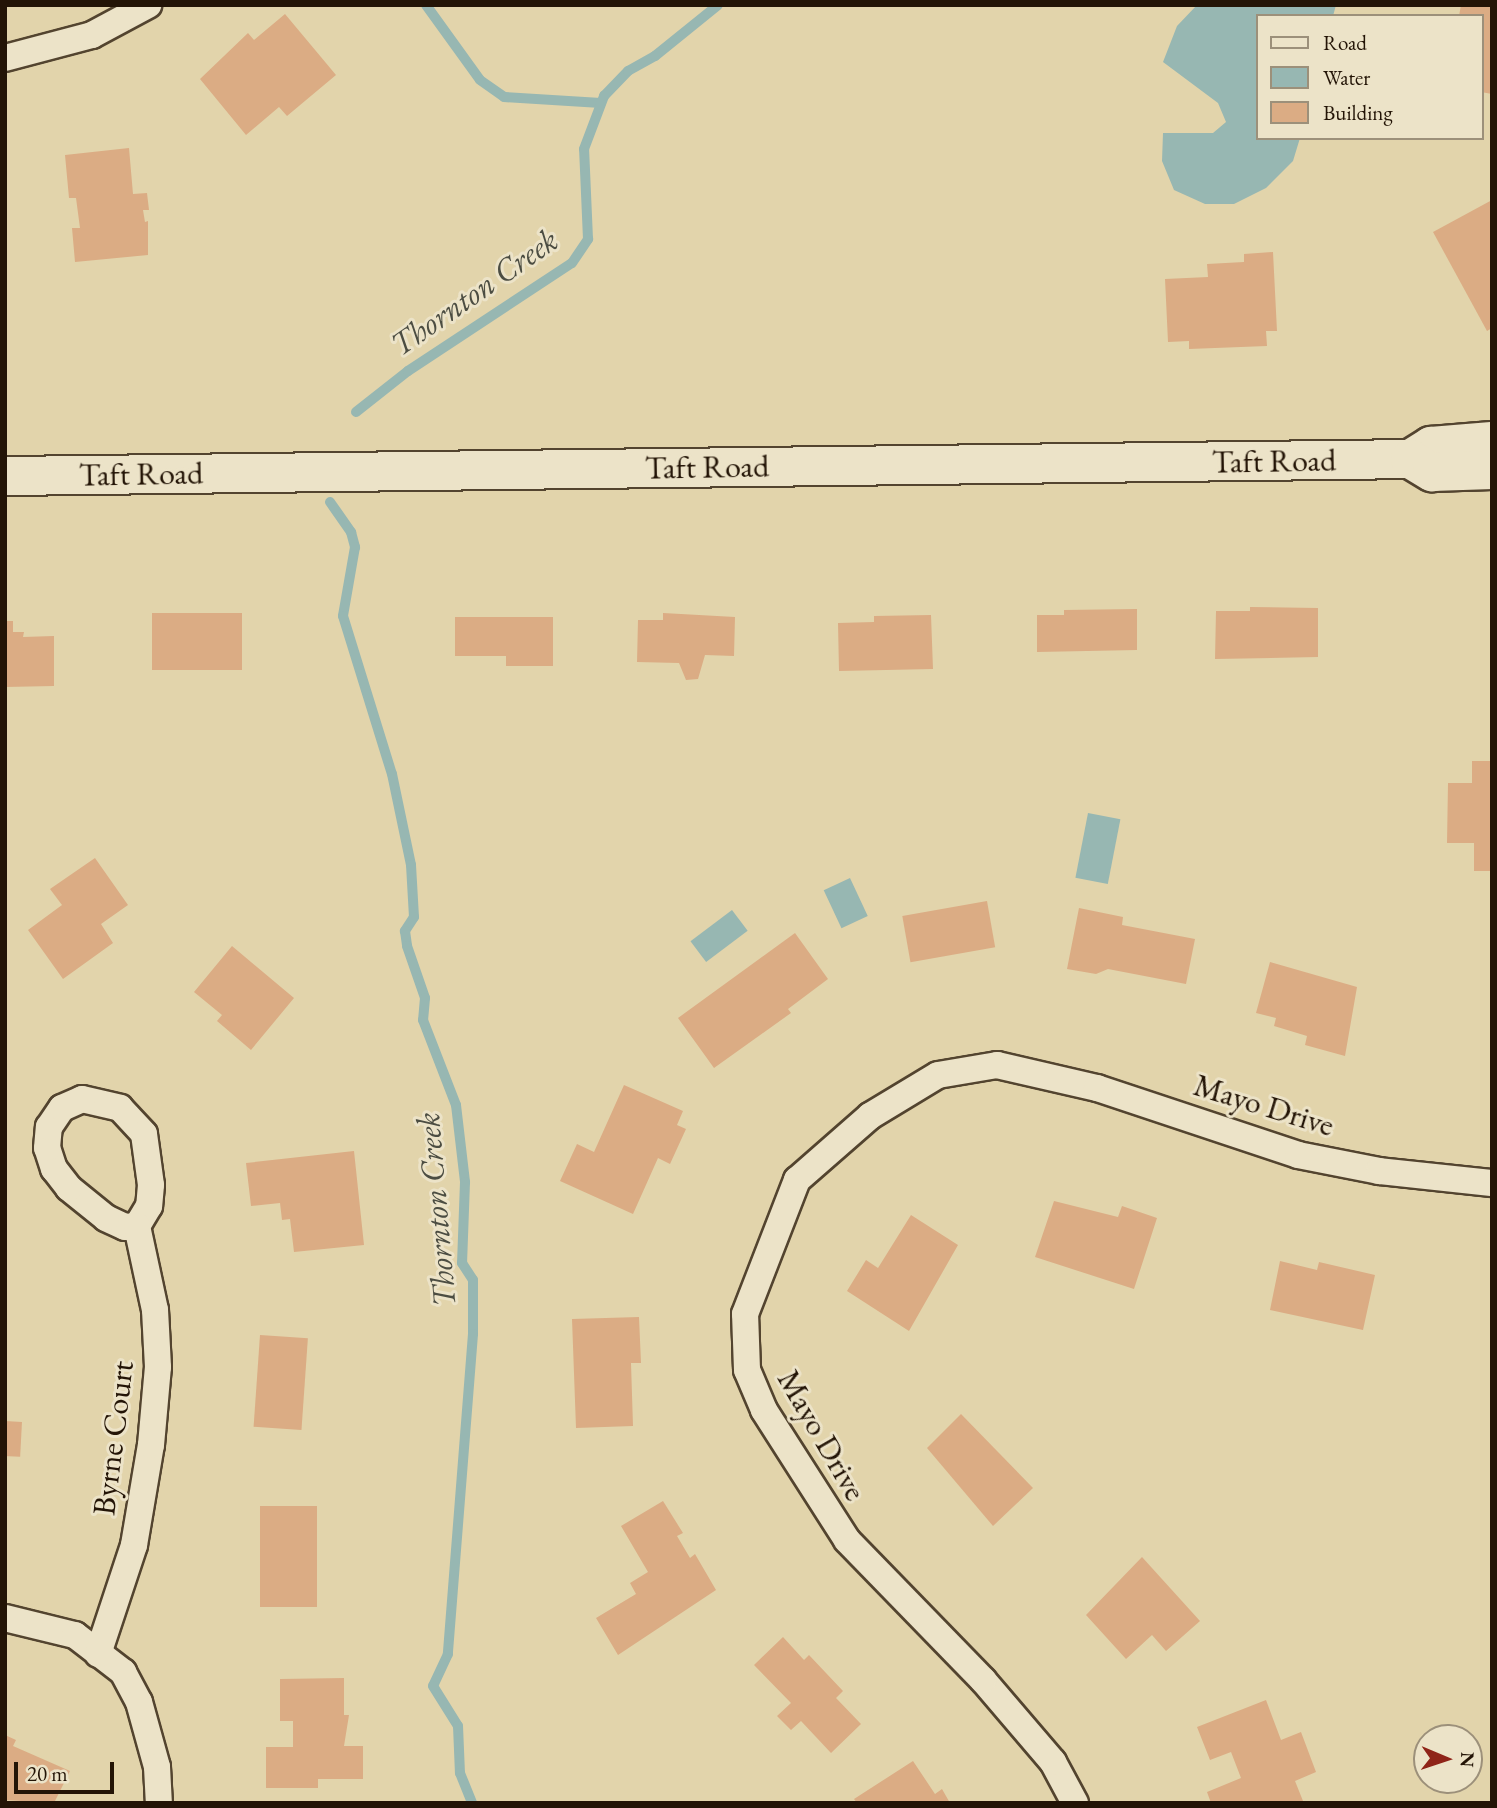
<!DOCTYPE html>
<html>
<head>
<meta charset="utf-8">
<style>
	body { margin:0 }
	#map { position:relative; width:1497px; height:1808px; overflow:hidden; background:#e2d4ab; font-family:"EB Garamond",serif }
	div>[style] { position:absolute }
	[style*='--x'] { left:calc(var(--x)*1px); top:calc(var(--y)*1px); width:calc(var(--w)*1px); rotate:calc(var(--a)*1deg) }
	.water>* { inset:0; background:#97b7b2; transform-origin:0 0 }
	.stream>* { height:10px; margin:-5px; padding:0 5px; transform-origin:5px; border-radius:5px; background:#97b7b2 }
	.building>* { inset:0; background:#dbac84; transform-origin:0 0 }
	.roads { filter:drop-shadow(2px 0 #53442f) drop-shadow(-2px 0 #53442f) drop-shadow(0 2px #53442f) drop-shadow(0 -2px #53442f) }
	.street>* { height:26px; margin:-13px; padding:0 13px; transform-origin:13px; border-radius:13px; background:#ece3c8 }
	.secondary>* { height:38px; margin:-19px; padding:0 19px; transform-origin:19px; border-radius:19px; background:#ece3c8 }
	span { translate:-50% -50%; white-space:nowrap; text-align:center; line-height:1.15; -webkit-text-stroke:6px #ece3c8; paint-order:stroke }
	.street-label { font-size:32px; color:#231406 }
	.water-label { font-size:33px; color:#4c4d42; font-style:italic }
	.frame { position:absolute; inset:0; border:7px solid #231406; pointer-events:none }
	.legend { position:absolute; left:1256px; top:14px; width:228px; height:126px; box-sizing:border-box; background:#ece3c8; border:2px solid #9c907a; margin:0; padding:9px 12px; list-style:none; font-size:21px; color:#231406 }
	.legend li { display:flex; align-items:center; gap:14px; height:35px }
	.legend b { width:35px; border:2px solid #9c907a }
	.north { position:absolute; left:1413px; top:1724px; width:70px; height:70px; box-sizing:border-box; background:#ece3c8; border:2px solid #9c907a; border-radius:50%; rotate:92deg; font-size:19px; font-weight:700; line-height:28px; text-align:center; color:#231406 }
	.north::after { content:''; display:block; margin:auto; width:24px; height:32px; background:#8f2418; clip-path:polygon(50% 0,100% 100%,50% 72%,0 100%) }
	.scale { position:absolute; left:14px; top:1762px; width:100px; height:32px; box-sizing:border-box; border:4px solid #231406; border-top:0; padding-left:9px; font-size:21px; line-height:24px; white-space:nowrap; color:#231406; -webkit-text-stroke:5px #ece3c8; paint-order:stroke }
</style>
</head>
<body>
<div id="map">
	<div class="water">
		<div style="clip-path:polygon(1197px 5px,1336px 5px,1333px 16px,1257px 16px,1257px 138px,1300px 138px,1293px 161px,1266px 188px,1234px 204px,1205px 204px,1174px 190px,1162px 161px,1163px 133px,1213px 133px,1226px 122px,1218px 103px,1163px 62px,1177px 26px)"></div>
		<div style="left:1088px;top:813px;width:33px;height:66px;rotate:11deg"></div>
		<div style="left:850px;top:878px;width:42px;height:29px;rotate:65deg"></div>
		<div style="left:732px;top:910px;width:26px;height:52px;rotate:53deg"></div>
	</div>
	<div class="stream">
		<div style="--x:426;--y:5;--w:92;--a:54.2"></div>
		<div style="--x:480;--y:80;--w:29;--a:35"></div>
		<div style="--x:504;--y:97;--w:97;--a:3.5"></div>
		<div style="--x:356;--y:412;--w:66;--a:-38.3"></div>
		<div style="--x:408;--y:371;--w:196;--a:-33.4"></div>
		<div style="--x:572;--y:263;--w:29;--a:-56"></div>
		<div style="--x:588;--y:239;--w:90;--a:-92.5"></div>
		<div style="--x:584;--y:149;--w:57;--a:-69.3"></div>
		<div style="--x:604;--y:96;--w:35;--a:-46"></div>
		<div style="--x:628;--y:71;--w:31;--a:-29"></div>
		<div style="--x:655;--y:56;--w:81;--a:-39"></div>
		<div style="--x:330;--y:502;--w:37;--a:55"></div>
		<div style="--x:351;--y:532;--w:16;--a:75"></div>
		<div style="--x:355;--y:547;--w:70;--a:99.9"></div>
		<div style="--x:343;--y:616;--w:165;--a:72.8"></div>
		<div style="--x:392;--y:774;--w:93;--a:78.2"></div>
		<div style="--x:411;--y:865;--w:52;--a:86.7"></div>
		<div style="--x:414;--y:917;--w:17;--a:123"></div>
		<div style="--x:405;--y:931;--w:15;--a:82"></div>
		<div style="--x:407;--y:946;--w:55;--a:70.9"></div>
		<div style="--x:425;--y:998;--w:22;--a:95"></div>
		<div style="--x:423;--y:1020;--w:91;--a:68.8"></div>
		<div style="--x:456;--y:1105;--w:78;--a:83.3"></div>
		<div style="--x:465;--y:1182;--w:81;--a:92.1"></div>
		<div style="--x:462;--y:1263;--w:20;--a:57"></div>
		<div style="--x:473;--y:1280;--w:54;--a:90"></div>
		<div style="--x:473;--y:1334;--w:321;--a:94.5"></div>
		<div style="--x:448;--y:1654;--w:35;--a:115"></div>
		<div style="--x:433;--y:1686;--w:47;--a:58"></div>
		<div style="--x:458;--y:1726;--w:47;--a:87.6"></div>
		<div style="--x:460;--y:1773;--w:32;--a:68"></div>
	</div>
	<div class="building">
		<div style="clip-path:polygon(1461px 5px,1492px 5px,1492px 94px,1481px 92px,1481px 16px,1459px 16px)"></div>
		<div style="clip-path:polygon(285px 14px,336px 75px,287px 116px,279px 107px,246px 135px,200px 79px,248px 33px,254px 40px)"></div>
		<div style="clip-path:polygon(129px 148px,133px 194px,147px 193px,149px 210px,143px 210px,145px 222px,148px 221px,148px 255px,75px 262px,72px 228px,80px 228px,76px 198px,69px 198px,65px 155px)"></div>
		<div style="clip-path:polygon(1492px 200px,1492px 328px,1487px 331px,1433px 232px)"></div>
		<div style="clip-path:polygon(1273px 252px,1277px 331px,1266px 331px,1267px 346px,1189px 349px,1189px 341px,1168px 342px,1165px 279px,1208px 277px,1207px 264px,1244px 262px,1244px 254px)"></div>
		<div style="clip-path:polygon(1250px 607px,1318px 608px,1318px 657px,1215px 659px,1216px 611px,1250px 611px)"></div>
		<div style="clip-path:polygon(1137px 609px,1137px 650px,1037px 652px,1037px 615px,1064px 615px,1064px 610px)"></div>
		<div style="left:152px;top:613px;width:90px;height:57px"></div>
		<div style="clip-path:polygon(663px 613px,735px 617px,734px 656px,705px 655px,698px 679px,686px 680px,679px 663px,637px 662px,638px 620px,663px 620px)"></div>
		<div style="clip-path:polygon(931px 615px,933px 669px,839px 671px,838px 623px,874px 622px,874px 616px)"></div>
		<div style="clip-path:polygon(455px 617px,553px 617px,553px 666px,506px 666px,506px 656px,455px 656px)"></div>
		<div style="clip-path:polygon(5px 621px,13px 621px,13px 632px,24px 632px,23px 637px,54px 636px,54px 686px,5px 687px)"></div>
		<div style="clip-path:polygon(1472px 761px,1492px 761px,1492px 871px,1474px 871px,1474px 843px,1447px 843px,1448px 783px,1472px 783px)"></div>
		<div style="clip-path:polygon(95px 858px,128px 905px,101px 924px,113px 943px,63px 979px,28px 930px,62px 905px,50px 889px)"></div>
		<div style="left:987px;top:901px;width:47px;height:86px;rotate:80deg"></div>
		<div style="clip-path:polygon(1079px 908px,1123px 917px,1122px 925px,1195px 939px,1186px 984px,1108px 969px,1096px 974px,1067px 969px)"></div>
		<div style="clip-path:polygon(795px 933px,828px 979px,788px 1009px,791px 1013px,714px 1068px,678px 1018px)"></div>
		<div style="clip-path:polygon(232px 946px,294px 998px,251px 1050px,217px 1021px,222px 1015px,194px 992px)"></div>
		<div style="clip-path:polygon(1270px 962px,1357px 987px,1345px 1056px,1305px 1045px,1307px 1036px,1274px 1026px,1276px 1018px,1256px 1013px)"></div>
		<div style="clip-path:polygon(624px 1085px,683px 1111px,677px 1125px,686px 1129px,670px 1164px,658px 1158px,633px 1214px,560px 1181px,577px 1144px,594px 1152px)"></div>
		<div style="clip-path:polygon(354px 1151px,364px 1245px,294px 1252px,290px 1219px,282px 1220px,280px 1203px,251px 1206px,246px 1163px)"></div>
		<div style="clip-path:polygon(1054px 1201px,1118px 1217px,1122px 1206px,1157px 1218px,1134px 1289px,1035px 1257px)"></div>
		<div style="clip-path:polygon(911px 1215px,958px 1245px,909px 1331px,847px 1291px,866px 1260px,878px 1268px)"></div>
		<div style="clip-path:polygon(1280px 1261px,1317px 1270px,1319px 1262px,1375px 1275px,1363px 1330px,1270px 1310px)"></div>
		<div style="clip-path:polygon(639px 1317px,641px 1363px,631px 1363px,633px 1426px,576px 1428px,572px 1319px)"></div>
		<div style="left:260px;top:1335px;width:48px;height:92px;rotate:4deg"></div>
		<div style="clip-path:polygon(961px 1414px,1033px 1488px,993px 1526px,927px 1448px)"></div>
		<div style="left:5px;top:1421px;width:17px;height:35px;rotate:3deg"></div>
		<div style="clip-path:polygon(663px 1501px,683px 1533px,677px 1536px,690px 1558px,695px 1554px,716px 1590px,618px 1655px,596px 1618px,636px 1594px,630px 1583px,648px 1572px,621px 1526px)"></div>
		<div style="left:260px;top:1506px;width:57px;height:101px"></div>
		<div style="clip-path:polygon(1142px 1557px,1200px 1621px,1166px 1651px,1152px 1635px,1126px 1659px,1086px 1615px)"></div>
		<div style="clip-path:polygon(783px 1637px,804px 1660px,809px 1655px,843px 1691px,836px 1698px,861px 1724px,831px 1753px,801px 1721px,791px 1730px,777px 1716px,791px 1703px,754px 1665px)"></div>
		<div style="clip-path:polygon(344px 1678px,344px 1715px,349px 1715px,344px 1746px,363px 1746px,363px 1779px,318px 1779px,318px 1788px,266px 1788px,266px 1747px,293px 1747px,293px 1721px,280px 1721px,280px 1679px)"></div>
		<div style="clip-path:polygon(1266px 1700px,1281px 1740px,1301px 1732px,1316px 1772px,1295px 1781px,1303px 1801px,1211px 1803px,1207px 1792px,1241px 1778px,1231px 1752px,1210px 1760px,1197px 1727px)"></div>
		<div style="clip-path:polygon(5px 1735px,16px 1740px,13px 1746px,70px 1771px,54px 1803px,5px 1800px)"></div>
		<div style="clip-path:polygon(913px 1761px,935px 1794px,942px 1789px,950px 1803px,857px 1803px,854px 1799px)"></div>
	</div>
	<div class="roads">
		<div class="street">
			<div style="--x:5;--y:58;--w:90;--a:-14.8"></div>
			<div style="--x:92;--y:35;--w:64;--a:-28.2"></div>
			<div style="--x:82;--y:1099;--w:39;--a:13"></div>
			<div style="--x:120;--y:1108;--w:35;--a:47"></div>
			<div style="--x:144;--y:1134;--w:51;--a:82.2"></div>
			<div style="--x:151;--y:1185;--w:21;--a:95"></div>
			<div style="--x:149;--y:1206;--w:23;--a:121"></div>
			<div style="--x:137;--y:1226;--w:12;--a:175"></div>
			<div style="--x:125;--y:1227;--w:21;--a:-155"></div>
			<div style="--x:106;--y:1218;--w:48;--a:-141"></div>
			<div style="--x:69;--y:1188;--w:24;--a:-128"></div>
			<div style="--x:54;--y:1169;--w:22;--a:-108"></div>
			<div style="--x:47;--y:1148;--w:21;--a:-85"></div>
			<div style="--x:49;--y:1127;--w:23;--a:-56"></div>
			<div style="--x:62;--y:1108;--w:22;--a:-24"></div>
			<div style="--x:5;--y:1618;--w:72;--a:13.7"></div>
			<div style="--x:75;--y:1635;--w:61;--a:37.6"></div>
			<div style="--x:123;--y:1672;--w:34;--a:62"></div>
			<div style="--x:139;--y:1702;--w:67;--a:74.5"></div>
			<div style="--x:157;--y:1767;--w:36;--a:87"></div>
			<div style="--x:98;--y:1654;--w:115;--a:-71.7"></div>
			<div style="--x:134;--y:1545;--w:101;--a:-80.4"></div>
			<div style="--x:151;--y:1445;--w:78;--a:-84.9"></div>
			<div style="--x:158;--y:1367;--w:57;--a:-93"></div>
			<div style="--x:155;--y:1310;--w:86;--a:-102.1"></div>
			<div style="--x:1075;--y:1803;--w:47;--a:-118.2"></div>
			<div style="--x:1053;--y:1762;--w:108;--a:-130.5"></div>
			<div style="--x:983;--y:1680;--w:195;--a:-134.2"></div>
			<div style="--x:847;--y:1540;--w:154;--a:-122.6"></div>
			<div style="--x:764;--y:1410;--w:43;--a:-113"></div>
			<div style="--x:747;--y:1370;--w:56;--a:-92"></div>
			<div style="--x:745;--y:1314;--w:144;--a:-68.8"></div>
			<div style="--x:797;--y:1180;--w:97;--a:-41.2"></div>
			<div style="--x:870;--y:1116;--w:79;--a:-31.1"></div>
			<div style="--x:938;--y:1075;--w:60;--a:-9.6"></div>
			<div style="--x:997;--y:1065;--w:103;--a:13"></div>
			<div style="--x:1097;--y:1088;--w:212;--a:18.4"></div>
			<div style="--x:1298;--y:1155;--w:83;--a:11.2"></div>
			<div style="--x:1379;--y:1171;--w:114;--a:6.1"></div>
		</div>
		<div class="secondary">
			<div style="--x:1410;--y:459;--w:25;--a:-32"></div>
			<div style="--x:1431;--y:446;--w:61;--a:-4.7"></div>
			<div style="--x:5;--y:476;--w:1405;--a:-0.69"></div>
			<div style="--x:1410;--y:459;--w:26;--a:31"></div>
			<div style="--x:1432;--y:472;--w:60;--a:-1.9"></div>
		</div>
	</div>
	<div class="street-label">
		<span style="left:1274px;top:461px;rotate:-1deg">Taft Road</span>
		<span style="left:707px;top:467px;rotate:-1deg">Taft Road</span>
		<span style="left:141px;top:474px;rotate:-1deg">Taft Road</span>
		<span style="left:1264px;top:1105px;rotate:17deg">Mayo Drive</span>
		<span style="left:822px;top:1435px;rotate:60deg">Mayo Drive</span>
		<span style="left:113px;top:1438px;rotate:-83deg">Byrne Court</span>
	</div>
	<div class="water-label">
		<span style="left:474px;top:292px;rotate:-35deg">Thornton Creek</span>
		<span style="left:436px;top:1210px;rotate:-95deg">Thornton Creek</span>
	</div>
	<div class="frame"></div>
	<ul class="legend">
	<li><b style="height:9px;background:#ece3c8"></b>Road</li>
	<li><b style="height:19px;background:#97b7b2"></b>Water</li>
	<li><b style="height:19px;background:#dbac84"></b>Building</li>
	</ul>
	<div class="north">N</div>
	<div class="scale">20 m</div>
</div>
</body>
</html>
